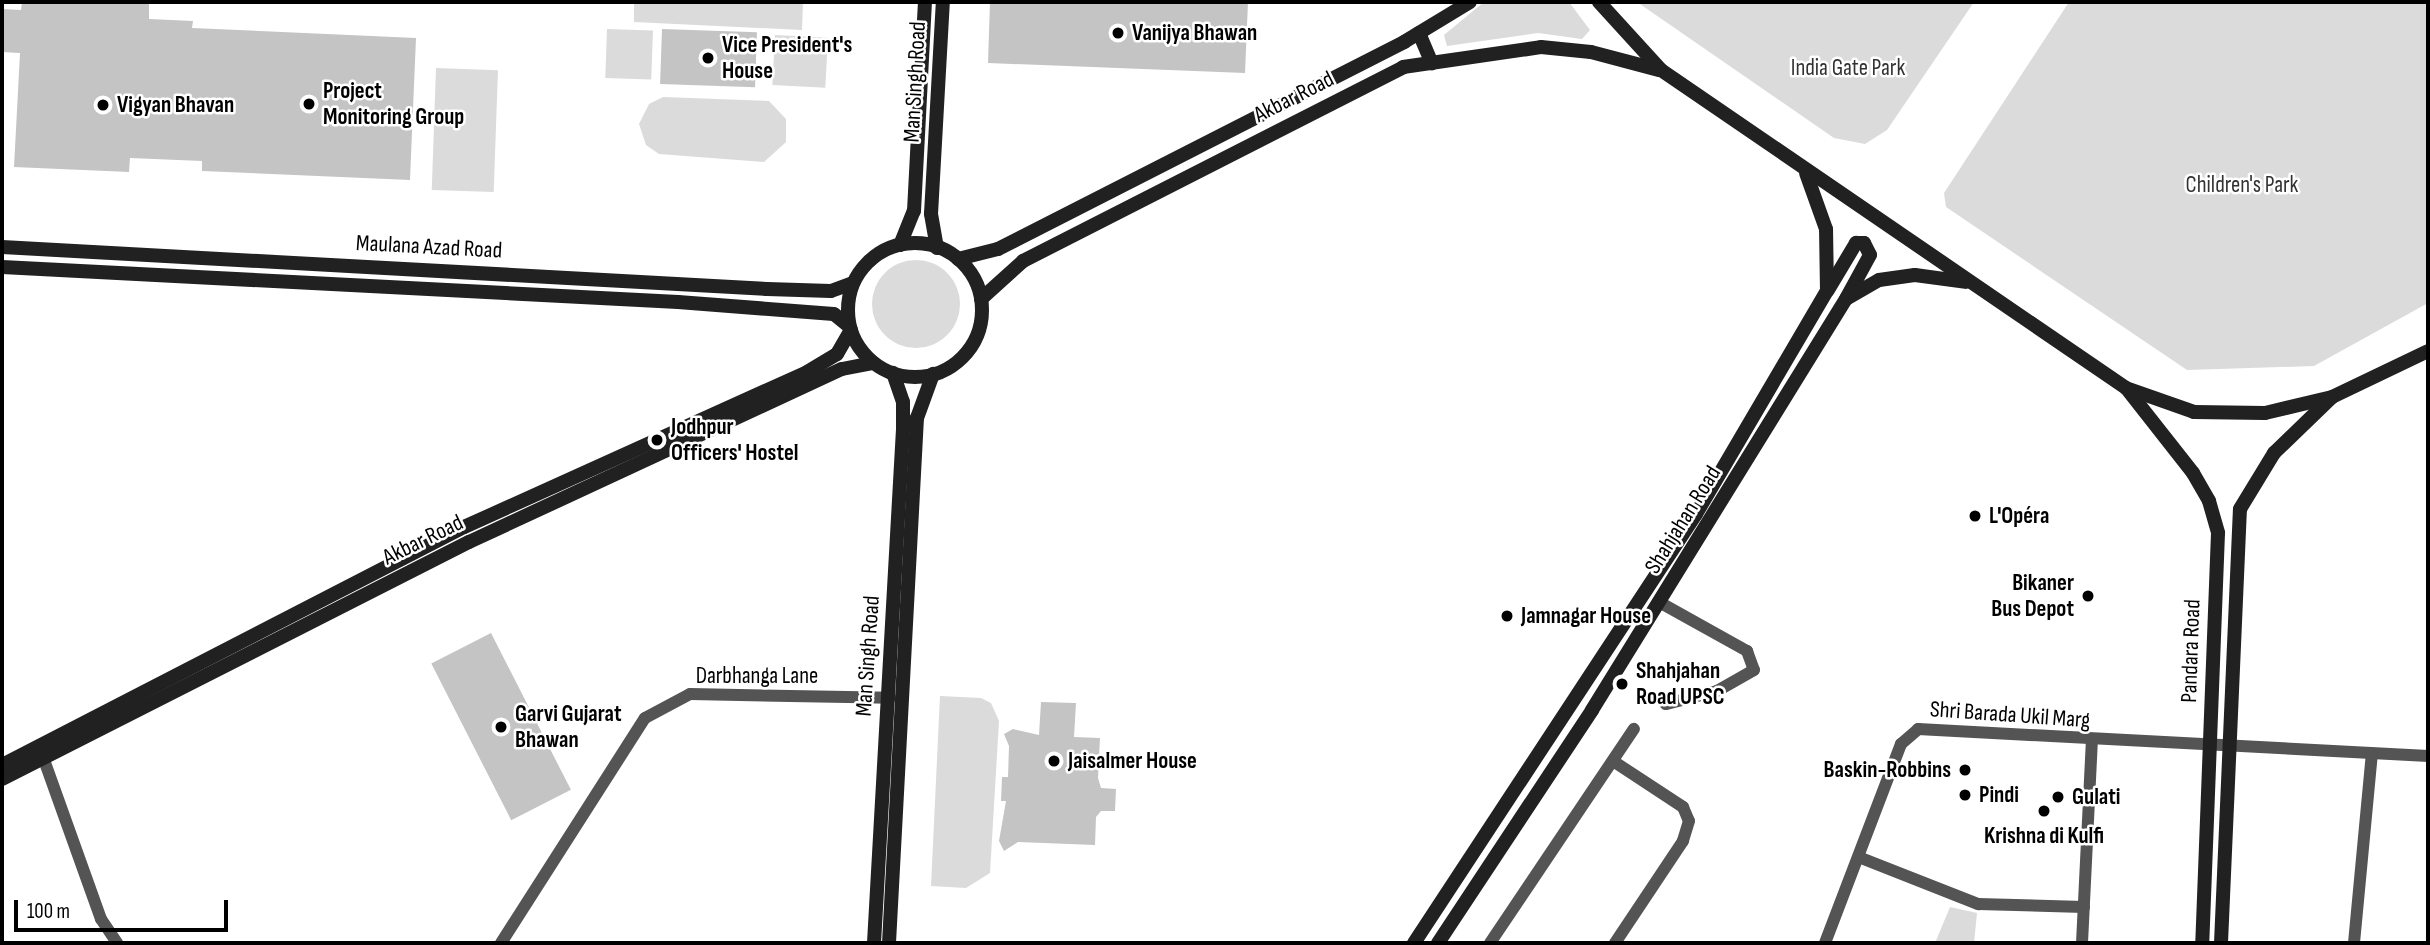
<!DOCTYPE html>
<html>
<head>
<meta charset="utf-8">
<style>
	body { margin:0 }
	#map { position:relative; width:2430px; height:945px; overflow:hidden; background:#fff; font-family:"Sofia Sans Condensed",sans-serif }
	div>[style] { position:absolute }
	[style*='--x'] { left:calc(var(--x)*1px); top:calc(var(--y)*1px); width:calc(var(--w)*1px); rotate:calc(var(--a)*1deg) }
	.green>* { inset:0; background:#dbdbdb; transform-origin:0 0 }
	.round { border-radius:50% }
	.building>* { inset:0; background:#c4c4c4; transform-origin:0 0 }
	.street>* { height:12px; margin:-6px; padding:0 6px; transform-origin:6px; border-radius:6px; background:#545454 }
	.secondary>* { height:14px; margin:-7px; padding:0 7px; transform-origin:7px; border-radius:7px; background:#212121 }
	.secondary>.ring { margin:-7px; padding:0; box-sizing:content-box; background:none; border:14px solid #212121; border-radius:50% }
	.dots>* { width:19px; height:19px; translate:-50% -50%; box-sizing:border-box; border:4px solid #fff; border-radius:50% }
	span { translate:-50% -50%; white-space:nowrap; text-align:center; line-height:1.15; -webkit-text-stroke:5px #fff; paint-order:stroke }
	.poi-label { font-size:23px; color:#000; font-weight:700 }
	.left { translate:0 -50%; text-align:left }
	.right { translate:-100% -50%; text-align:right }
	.park-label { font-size:23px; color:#323232 }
	.street-label { font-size:23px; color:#000 }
	.frame { position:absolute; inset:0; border:4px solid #000; pointer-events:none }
	.scale { position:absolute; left:14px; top:900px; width:214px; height:32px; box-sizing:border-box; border:4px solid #000; border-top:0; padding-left:9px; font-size:21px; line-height:24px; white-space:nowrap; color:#000; -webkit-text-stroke:5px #fff; paint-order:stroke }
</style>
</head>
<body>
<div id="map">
	<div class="green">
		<div style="clip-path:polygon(634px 2px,803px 2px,802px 30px,634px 22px)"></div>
		<div style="clip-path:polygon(1484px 2px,1569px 2px,1590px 30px,1582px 39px,1538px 33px,1447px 46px,1444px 35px)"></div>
		<div style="clip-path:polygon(1637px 2px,1974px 2px,1887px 130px,1865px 144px,1834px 138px)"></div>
		<div style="clip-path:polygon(2069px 2px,2428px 2px,2428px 303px,2314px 366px,2187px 370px,1946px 207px,1944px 193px)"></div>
		<div style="left:607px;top:29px;width:46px;height:49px;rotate:2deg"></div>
		<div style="left:775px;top:35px;width:53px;height:50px;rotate:3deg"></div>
		<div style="left:436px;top:68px;width:62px;height:122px;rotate:2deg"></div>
		<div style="clip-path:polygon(663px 97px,769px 101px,786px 119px,786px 142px,764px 162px,659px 154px,646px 145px,639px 124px,649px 104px)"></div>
		<div class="round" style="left:872px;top:260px;width:88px;height:88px"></div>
		<div style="clip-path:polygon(940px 696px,981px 698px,991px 703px,999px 721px,990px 873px,966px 888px,931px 886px)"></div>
		<div style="clip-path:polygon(1950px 907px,1977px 913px,1974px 943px,1935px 943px)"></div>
	</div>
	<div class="building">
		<div style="clip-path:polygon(22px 2px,149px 2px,149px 19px,193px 21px,192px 28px,416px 38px,410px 180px,202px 171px,202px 161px,130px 158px,129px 172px,14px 167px,20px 53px,2px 52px,2px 9px,21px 10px)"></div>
		<div style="clip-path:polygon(990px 2px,1248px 2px,1245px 73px,988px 63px)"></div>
		<div style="left:662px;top:29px;width:95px;height:55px;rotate:2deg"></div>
		<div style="left:491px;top:633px;width:176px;height:67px;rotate:63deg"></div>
		<div style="clip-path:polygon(1041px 702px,1076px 703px,1074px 737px,1100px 738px,1098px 778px,1101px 788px,1116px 789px,1115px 811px,1101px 811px,1096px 817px,1095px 845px,1018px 842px,1004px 851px,999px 841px,1006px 801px,1001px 801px,1002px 777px,1008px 777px,1009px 746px,1004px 734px,1013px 729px,1039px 735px)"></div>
	</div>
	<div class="street">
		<div style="--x:1659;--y:602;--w:101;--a:29.1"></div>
		<div style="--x:1747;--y:651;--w:20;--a:70"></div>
		<div style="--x:1754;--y:670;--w:43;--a:150.4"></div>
		<div style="--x:1717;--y:691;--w:53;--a:165.7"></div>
		<div style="--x:43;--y:757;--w:172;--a:70.3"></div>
		<div style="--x:101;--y:919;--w:29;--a:56"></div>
		<div style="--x:1613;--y:761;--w:84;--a:33.3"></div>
		<div style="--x:1683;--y:807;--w:15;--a:67"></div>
		<div style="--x:1689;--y:821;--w:21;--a:107"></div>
		<div style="--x:1683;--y:841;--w:123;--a:123.7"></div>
		<div style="--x:1861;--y:858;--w:126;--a:21.5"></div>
		<div style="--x:1978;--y:904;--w:106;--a:1.6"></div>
		<div style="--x:501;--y:943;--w:267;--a:-57.4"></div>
		<div style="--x:645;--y:718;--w:51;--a:-28.1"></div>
		<div style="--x:690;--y:694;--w:200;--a:1.1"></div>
		<div style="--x:1490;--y:943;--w:258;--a:-56.1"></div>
		<div style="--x:1825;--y:943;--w:213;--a:-69.1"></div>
		<div style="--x:1901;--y:744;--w:23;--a:-41"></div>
		<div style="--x:1918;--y:729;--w:511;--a:3.03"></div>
		<div style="--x:2082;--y:943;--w:201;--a:-87.2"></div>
		<div style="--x:2354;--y:943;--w:190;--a:-84.6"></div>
	</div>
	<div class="secondary">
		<div style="--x:1599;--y:2;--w:92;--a:47.6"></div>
		<div style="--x:1661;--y:70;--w:563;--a:34.37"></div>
		<div style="--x:2126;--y:388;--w:72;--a:19.4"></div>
		<div style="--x:2194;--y:412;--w:71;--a:0.8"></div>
		<div style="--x:2265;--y:413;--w:69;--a:-13.4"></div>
		<div style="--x:2332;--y:397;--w:106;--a:-25.6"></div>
		<div style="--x:1419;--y:33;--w:33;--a:67"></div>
		<div class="ring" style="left:848px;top:243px;width:120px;height:120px"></div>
		<div style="--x:900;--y:245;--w:37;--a:-68"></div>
		<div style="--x:914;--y:211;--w:209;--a:-87"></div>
		<div style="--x:2;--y:247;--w:766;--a:3.14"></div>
		<div style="--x:767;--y:289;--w:64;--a:1.8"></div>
		<div style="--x:831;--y:291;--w:23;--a:-20"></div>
		<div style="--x:937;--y:248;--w:35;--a:-100"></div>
		<div style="--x:931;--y:214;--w:212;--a:-86.8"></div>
		<div style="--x:958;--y:259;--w:41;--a:-14"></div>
		<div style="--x:998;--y:249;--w:456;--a:-27"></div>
		<div style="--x:1404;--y:42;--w:77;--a:-31.2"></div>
		<div style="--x:2;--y:267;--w:677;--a:2.96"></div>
		<div style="--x:678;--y:302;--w:156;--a:4.4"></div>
		<div style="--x:834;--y:314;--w:19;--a:39"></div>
		<div style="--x:1828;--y:290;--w:55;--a:-59.2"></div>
		<div style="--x:1856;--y:243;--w:8;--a:0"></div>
		<div style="--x:1864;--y:243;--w:13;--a:63"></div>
		<div style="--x:1870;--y:255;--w:48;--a:118.7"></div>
		<div style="--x:981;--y:299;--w:57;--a:-42.1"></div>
		<div style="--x:1023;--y:261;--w:427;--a:-27"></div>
		<div style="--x:1403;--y:67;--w:139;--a:-8.2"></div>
		<div style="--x:1541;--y:47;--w:50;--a:5.7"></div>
		<div style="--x:1591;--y:52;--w:70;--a:14.8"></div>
		<div style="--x:2127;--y:389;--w:107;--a:51.8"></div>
		<div style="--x:2193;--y:473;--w:32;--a:60"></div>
		<div style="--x:2209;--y:501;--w:33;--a:74"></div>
		<div style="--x:2218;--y:533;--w:410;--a:92.2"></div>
		<div style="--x:2;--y:765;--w:520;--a:-27.26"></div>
		<div style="--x:464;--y:527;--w:376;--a:-24.3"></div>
		<div style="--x:807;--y:372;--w:35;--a:-31"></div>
		<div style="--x:837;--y:354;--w:28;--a:-60"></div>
		<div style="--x:2;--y:779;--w:524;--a:-26.91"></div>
		<div style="--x:469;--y:542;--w:411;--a:-24.9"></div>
		<div style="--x:842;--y:369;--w:32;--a:-11"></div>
		<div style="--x:874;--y:943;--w:515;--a:-86.77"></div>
		<div style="--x:903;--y:429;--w:27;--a:-90"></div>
		<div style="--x:903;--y:402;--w:31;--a:-109"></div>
		<div style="--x:889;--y:943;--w:526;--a:-86.95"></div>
		<div style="--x:917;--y:418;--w:47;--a:-70"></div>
		<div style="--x:1414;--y:943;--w:513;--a:-56.68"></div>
		<div style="--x:1696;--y:514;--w:259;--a:-59.6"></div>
		<div style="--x:1827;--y:291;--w:62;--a:-90.9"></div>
		<div style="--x:1826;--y:229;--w:59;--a:-109.7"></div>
		<div style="--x:1438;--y:943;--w:279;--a:-56.5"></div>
		<div style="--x:1592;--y:710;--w:483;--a:-58.3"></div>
		<div style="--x:1846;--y:299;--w:38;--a:-30"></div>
		<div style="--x:1879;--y:280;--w:36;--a:-8"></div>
		<div style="--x:1915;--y:275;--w:51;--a:7.8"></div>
		<div style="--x:2221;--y:943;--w:434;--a:-87.5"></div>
		<div style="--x:2240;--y:509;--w:66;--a:-58.7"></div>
		<div style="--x:2274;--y:453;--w:79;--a:-44"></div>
	</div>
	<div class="dots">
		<div style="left:1118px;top:33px;background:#000"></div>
		<div style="left:708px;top:58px;background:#000"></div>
		<div style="left:309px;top:104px;background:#000"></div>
		<div style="left:103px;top:105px;background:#000"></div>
		<div style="left:657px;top:440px;background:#000"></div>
		<div style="left:1975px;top:516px;background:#000"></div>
		<div style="left:2088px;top:596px;background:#000"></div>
		<div style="left:1507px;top:616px;background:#000"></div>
		<div style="left:1622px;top:684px;background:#000"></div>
		<div style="left:501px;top:727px;background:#000"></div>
		<div style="left:1054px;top:761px;background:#000"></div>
		<div style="left:1965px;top:770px;background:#000"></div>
		<div style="left:1965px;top:795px;background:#000"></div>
		<div style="left:2058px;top:797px;background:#000"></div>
		<div style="left:2044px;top:811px;background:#000"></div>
	</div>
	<div class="poi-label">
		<span class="left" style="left:1132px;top:33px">Vanijya Bhawan</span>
		<span class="left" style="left:722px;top:58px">Vice President's<br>House</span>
		<span class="left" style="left:323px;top:104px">Project<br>Monitoring Group</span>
		<span class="left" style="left:117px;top:105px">Vigyan Bhavan</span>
		<span class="left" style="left:671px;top:440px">Jodhpur<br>Officers' Hostel</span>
		<span class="left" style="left:1989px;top:516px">L'Opéra</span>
		<span class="right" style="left:2074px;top:596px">Bikaner<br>Bus Depot</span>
		<span class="left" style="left:1521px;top:616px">Jamnagar House</span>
		<span class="left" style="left:1636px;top:684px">Shahjahan<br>Road UPSC</span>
		<span class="left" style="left:515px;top:727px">Garvi Gujarat<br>Bhawan</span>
		<span class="left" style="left:1068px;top:761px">Jaisalmer House</span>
		<span class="right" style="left:1951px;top:770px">Baskin-Robbins</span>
		<span class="left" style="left:1979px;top:795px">Pindi</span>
		<span class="left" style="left:2072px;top:797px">Gulati</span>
		<span style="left:2044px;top:836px">Krishna di Kulfi</span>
	</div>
	<div class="park-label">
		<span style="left:1848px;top:68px">India Gate Park</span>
		<span style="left:2242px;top:185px">Children's Park</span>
	</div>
	<div class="street-label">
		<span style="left:915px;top:82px;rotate:-87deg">Man Singh Road</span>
		<span style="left:1294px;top:97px;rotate:-27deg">Akbar Road</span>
		<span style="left:429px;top:247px;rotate:3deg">Maulana Azad Road</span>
		<span style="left:1683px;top:520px;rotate:-58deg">Shahjahan Road</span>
		<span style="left:423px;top:540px;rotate:-26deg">Akbar Road</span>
		<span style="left:2191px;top:651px;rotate:-88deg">Pandara Road</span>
		<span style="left:868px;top:656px;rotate:-86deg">Man Singh Road</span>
		<span style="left:757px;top:676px">Darbhanga Lane</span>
		<span style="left:2010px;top:715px;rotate:4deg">Shri Barada Ukil Marg</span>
	</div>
	<div class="frame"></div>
	<div class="scale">100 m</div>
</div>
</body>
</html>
